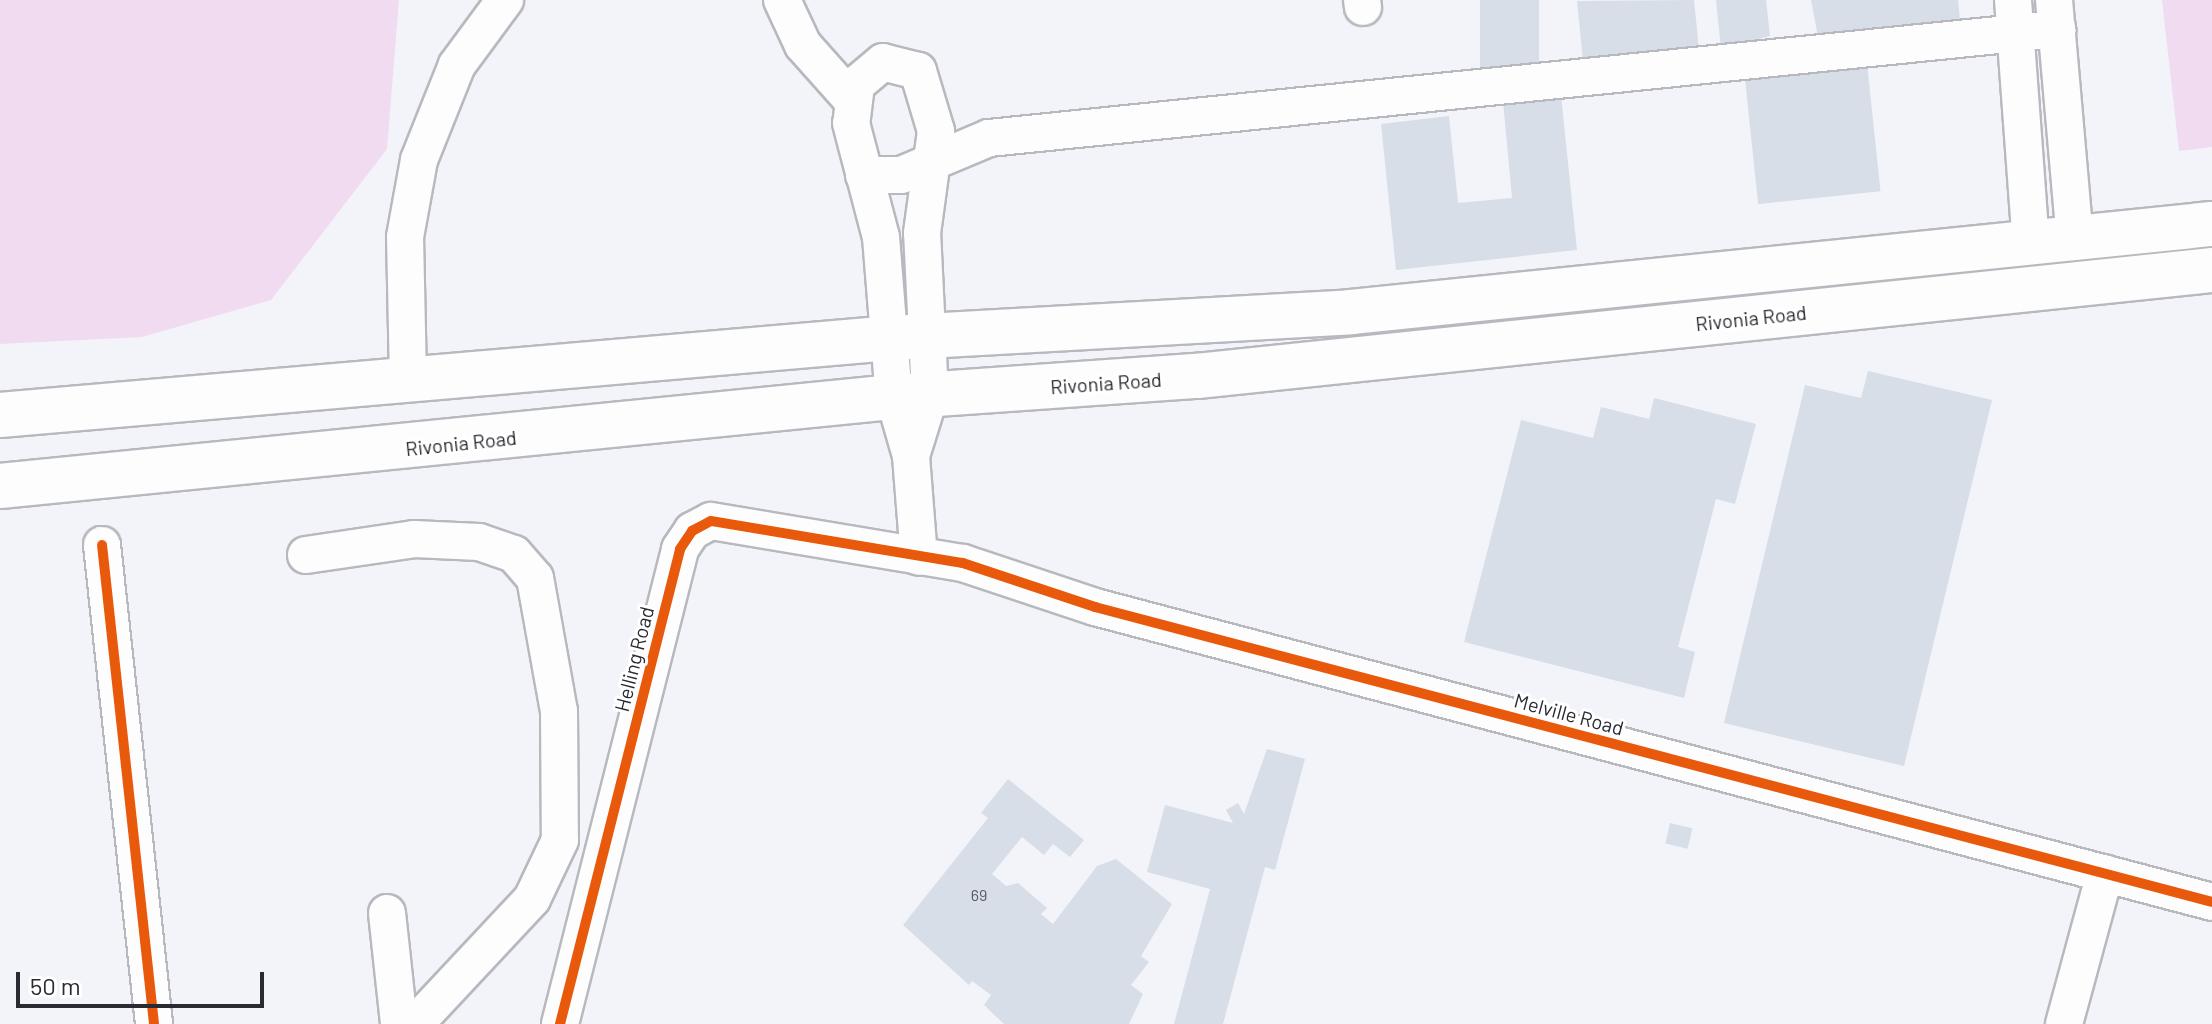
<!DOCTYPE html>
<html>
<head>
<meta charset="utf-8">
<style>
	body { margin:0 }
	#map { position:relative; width:2212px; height:1024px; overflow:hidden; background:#f2f4fa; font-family:Barlow,sans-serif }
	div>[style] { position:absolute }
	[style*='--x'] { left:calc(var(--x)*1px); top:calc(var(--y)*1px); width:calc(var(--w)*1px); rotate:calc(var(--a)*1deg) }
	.green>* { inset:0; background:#f1dbf0 }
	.building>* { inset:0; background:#d7dee7; transform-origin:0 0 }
	.roads { filter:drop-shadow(2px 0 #b7b9bf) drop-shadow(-2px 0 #b7b9bf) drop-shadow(0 2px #b7b9bf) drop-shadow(0 -2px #b7b9bf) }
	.minor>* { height:36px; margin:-18px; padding:0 18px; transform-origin:18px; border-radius:18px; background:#fdfdfe }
	.major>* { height:44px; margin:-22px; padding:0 22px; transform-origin:22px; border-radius:22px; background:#fdfdfe }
	.cycleway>* { height:10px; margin:-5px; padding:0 5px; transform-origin:5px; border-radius:5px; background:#e8590c }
	span { translate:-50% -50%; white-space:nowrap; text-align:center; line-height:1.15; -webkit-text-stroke:6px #fff; paint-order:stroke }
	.number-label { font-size:16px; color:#565961 }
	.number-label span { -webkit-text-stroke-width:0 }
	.street-label { font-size:20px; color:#292a32 }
	.scale { position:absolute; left:16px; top:972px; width:248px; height:36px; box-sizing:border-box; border:4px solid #292a32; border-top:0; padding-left:10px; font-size:24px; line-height:28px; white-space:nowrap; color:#292a32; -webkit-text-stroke:6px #fff; paint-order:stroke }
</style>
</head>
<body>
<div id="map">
	<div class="green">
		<div style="clip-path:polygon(0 0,399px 0,387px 149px,271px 300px,142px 337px,0 344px)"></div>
		<div style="clip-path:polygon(2162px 0,2212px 0,2212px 147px,2179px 151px)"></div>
	</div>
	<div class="building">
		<div style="left:1480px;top:0;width:59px;height:68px"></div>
		<div style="clip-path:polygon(1694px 0,1699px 49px,1583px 61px,1577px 1px)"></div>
		<div style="clip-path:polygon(1716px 0,1766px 0,1770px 36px,1721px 49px)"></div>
		<div style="clip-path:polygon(1811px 0,1958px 0,1960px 20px,1818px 37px)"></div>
		<div style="left:1867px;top:63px;width:129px;height:123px;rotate:84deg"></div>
		<div style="clip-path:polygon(1561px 95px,1577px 250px,1396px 270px,1381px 124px,1449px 116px,1458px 203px,1512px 198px,1503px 101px)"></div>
		<div style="clip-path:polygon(1868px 371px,1992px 400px,1904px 766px,1724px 723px,1805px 385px,1861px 398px)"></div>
		<div style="clip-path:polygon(1654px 398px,1756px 424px,1735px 504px,1716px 499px,1678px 647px,1695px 652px,1684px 698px,1464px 642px,1521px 420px,1593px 438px,1601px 407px,1649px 419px)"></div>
		<div style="clip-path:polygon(1267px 749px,1305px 759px,1275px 870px,1265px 867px,1223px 1024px,1174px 1024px,1210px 889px,1147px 872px,1165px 805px,1233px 823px,1226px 810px,1238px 803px,1244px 814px)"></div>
		<div style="clip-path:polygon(1008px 779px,1084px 840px,1070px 857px,1053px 844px,1044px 855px,1022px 837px,992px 874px,1006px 886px,1018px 883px,1047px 908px,1041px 914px,1053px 924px,1097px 866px,1116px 859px,1172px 904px,1141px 956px,1149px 962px,1131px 985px,1143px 994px,1129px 1024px,1004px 1024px,984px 1005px,991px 995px,972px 981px,969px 985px,903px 925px,988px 818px,981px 813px)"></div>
		<div style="left:1670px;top:823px;width:23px;height:21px;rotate:13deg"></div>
	</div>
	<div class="roads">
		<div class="minor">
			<div style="--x:782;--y:0;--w:50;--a:65"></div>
			<div style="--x:803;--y:45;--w:74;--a:48.3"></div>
			<div style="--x:1362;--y:0;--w:7;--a:82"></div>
			<div style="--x:2013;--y:0;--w:244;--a:85.8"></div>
			<div style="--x:2054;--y:0;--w:240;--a:85"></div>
			<div style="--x:864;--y:175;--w:37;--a:0"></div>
			<div style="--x:901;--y:175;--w:95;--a:-22.8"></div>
			<div style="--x:989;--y:138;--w:1074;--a:-5.83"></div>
			<div style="--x:408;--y:379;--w:142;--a:-91.2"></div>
			<div style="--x:405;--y:237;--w:78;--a:-79.7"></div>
			<div style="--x:419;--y:160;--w:102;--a:-68.2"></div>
			<div style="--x:457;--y:65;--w:81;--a:-53.6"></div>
			<div style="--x:911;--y:456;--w:64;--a:-72.7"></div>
			<div style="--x:930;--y:395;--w:162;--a:-92.8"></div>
			<div style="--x:922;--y:233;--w:103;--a:-82.2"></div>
			<div style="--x:936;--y:131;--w:63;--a:-106.7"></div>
			<div style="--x:918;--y:71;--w:36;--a:-166"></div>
			<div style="--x:883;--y:62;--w:35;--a:140"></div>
			<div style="--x:856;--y:85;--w:38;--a:97"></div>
			<div style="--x:851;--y:123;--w:118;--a:75.3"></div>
			<div style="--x:881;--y:237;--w:161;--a:85.4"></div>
			<div style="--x:894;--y:397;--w:61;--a:73.9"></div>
			<div style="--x:911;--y:456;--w:101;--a:85.5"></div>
			<div style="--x:102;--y:545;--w:482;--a:83.8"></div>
			<div style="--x:306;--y:555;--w:109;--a:-8.4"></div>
			<div style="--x:414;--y:539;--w:65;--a:2.6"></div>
			<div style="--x:479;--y:542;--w:37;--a:19"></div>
			<div style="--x:514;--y:554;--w:32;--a:49"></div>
			<div style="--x:535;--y:578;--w:135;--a:79.8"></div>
			<div style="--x:559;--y:711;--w:129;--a:89.6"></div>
			<div style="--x:560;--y:840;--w:65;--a:115.4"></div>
			<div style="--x:532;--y:899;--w:171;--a:133.1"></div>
			<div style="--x:387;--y:913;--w:112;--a:83.8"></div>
			<div style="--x:560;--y:1024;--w:490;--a:-75.8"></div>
			<div style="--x:680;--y:549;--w:22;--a:-56"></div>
			<div style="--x:692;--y:531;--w:21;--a:-28"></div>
			<div style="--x:711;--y:521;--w:255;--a:9.5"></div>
			<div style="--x:963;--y:563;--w:139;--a:18.4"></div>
			<div style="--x:1095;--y:607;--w:1155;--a:14.79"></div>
			<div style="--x:2064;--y:1024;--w:156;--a:-74.8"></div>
		</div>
		<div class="major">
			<div style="--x:0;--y:415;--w:893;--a:-4.94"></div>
			<div style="--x:890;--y:338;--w:462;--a:-3.2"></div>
			<div style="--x:1351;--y:312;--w:865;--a:-5.84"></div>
			<div style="--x:0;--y:486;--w:898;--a:-5.69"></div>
			<div style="--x:894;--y:397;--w:304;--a:-4"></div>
			<div style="--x:1197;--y:376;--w:1021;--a:-5.96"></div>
		</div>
	</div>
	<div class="cycleway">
		<div style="--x:102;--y:545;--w:482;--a:83.8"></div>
		<div style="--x:560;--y:1024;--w:490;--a:-75.8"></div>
		<div style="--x:680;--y:549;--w:22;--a:-56"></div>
		<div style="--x:692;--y:531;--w:21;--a:-28"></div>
		<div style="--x:711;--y:521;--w:255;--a:9.5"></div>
		<div style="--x:963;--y:563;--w:139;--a:18.4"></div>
		<div style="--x:1095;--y:607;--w:1155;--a:14.79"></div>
	</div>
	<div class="number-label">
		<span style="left:979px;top:895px">69</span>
	</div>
	<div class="street-label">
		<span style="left:1751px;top:318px;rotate:-6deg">Rivonia Road</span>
		<span style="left:1106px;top:383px;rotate:-4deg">Rivonia Road</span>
		<span style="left:461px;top:443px;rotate:-6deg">Rivonia Road</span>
		<span style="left:634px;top:659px;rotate:-76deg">Helling Road</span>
		<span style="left:1569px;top:714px;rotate:15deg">Melville Road</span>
	</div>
	<div class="scale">50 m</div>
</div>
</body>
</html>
